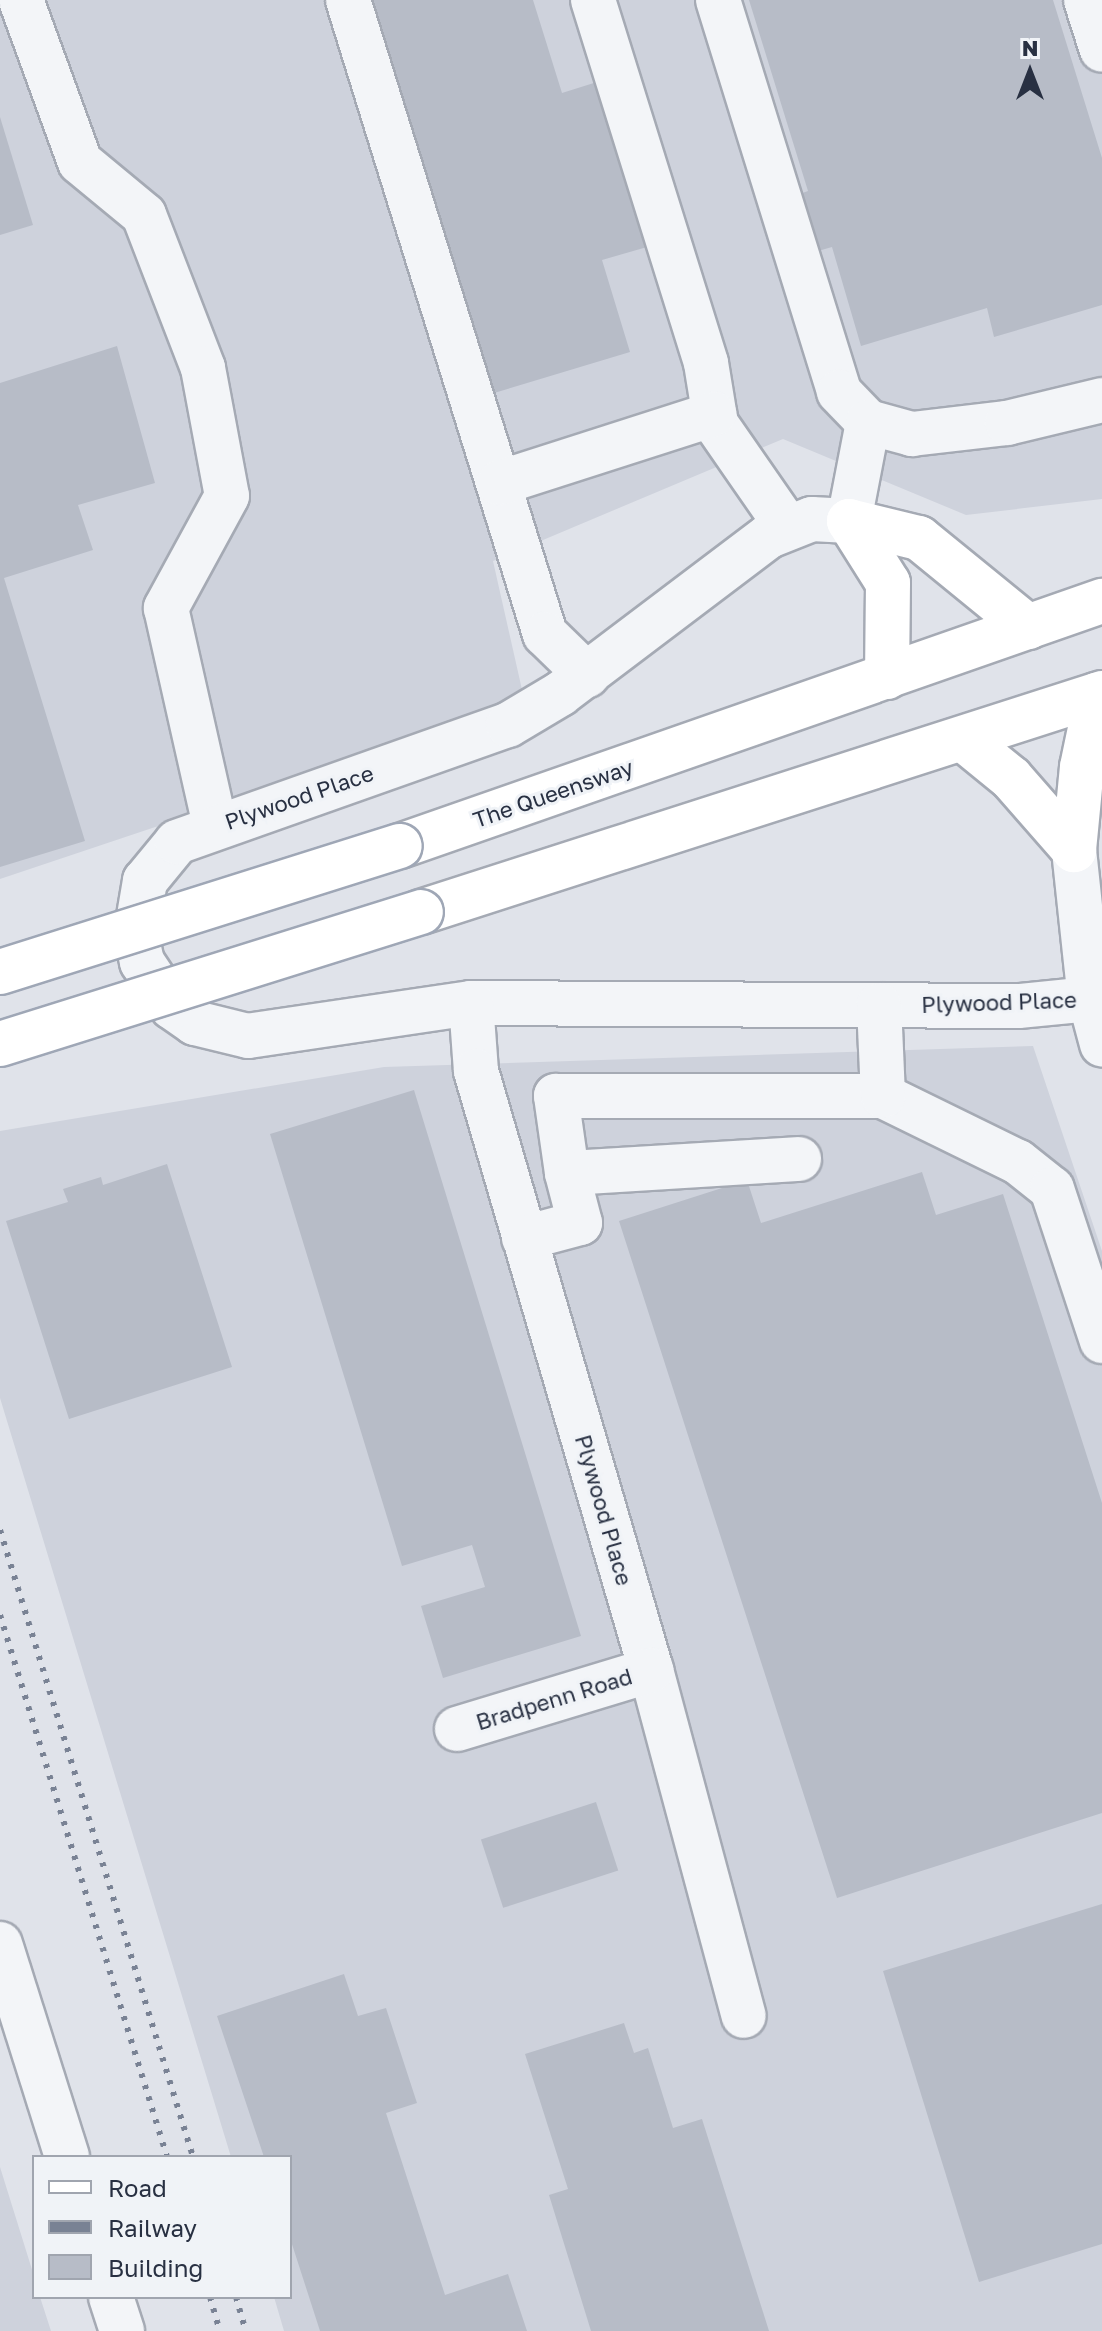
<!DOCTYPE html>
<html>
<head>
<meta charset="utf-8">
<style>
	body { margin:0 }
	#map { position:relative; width:1102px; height:2331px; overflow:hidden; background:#e0e3ea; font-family:"Golos Text",sans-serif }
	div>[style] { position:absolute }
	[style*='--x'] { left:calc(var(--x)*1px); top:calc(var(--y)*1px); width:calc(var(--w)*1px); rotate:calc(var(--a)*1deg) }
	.built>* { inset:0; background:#ced2dc }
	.building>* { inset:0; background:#b7bcc7; transform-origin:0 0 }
	.roads { filter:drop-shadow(2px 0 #a5aab4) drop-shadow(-2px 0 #a5aab4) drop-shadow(0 2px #a5aab4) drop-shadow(0 -2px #a5aab4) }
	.minor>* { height:44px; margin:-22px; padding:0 22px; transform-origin:22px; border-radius:22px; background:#f3f5f8 }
	.major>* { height:44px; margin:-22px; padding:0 22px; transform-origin:22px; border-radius:22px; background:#fff }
	.rail>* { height:6px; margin-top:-3px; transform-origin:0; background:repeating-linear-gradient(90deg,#798294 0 4px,transparent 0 12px) }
	.bridges { filter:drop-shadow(2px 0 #9fa7b6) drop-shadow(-2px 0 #9fa7b6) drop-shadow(0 2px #9fa7b6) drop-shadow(0 -2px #9fa7b6) }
	.major-bridge>* { height:44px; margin:-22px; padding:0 22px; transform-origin:22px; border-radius:22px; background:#fff }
	span { translate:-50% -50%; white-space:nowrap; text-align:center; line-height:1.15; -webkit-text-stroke:6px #f0f3f7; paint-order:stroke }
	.street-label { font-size:22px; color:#283042 }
	.legend { position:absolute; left:32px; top:2155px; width:260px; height:144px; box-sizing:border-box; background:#f0f3f7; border:2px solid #a0a5af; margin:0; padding:10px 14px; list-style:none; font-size:24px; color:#283042 }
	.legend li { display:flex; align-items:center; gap:16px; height:40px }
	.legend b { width:40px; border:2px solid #a0a5af }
	.north { position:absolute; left:990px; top:32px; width:80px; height:80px; -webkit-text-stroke:6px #f0f3f7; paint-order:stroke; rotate:0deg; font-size:22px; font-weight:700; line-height:32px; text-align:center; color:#283042 }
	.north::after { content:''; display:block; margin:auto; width:28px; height:36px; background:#283042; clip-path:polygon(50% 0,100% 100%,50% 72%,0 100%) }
</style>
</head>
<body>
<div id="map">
	<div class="built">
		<div style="clip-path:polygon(0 0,1102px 0,1102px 499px,966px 515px,783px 439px,493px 561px,525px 703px,0 879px)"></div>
		<div style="clip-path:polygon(1033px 1046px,1102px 1251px,1102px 2331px,284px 2331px,274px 2297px,290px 2297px,290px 2157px,231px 2157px,0 1398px,0 1131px,384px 1067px)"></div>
		<div style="clip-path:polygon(0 2167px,34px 2276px,34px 2297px,40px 2297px,51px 2331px,0 2331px)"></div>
	</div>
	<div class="building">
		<div style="clip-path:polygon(363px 0,533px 0,562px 93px,597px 82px,647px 247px,602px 260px,630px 352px,484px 396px)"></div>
		<div style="clip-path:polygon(749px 0,1053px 0,1102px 158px,1102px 305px,994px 337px,987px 308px,861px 346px,832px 247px,811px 253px,794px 196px,808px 191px)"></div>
		<div style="clip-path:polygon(0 117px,33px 225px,0 235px)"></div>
		<div style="clip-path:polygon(117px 346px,155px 483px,78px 505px,93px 550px,4px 578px,85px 841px,0 867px,0 383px)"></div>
		<div style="clip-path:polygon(414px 1090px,581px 1636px,443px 1678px,421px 1606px,485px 1587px,472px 1545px,402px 1566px,270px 1134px)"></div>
		<div style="clip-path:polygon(167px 1164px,232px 1367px,69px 1419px,6px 1221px,68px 1202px,63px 1189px,101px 1177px,103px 1185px)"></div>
		<div style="clip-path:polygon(922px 1172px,936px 1215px,1003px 1194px,1102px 1503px,1102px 1813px,837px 1898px,619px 1221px,747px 1180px,761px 1223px)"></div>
		<div style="left:596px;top:1802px;width:72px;height:121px;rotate:72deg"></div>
		<div style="clip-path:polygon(1102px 1904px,1102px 2244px,979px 2282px,883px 1971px)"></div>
		<div style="clip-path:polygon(344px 1974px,358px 2016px,386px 2008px,417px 2103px,386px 2113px,445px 2295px,508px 2274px,527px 2331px,320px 2331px,290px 2238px,290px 2157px,264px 2157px,217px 2016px)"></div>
		<div style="clip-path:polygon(624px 2023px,634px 2053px,648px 2048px,673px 2128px,702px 2119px,769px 2331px,591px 2331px,549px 2195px,568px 2189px,525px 2054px)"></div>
	</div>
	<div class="roads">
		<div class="minor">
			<div style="--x:21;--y:0;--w:172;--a:70"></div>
			<div style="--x:80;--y:162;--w:83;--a:39.6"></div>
			<div style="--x:144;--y:215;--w:164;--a:68.9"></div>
			<div style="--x:203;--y:368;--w:130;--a:79.4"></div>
			<div style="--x:227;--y:496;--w:128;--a:118.6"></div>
			<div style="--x:166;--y:608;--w:223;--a:77.3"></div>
			<div style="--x:348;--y:0;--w:664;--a:72.74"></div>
			<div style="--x:545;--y:634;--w:59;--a:44.3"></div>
			<div style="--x:593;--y:0;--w:380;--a:72.7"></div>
			<div style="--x:706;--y:363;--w:62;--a:80.7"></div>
			<div style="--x:716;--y:424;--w:126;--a:55.3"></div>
			<div style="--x:718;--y:0;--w:410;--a:72.8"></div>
			<div style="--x:839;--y:392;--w:42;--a:46"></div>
			<div style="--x:1086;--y:0;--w:52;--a:72.3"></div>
			<div style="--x:499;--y:483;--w:226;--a:-17.8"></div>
			<div style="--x:1074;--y:850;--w:150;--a:83.9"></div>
			<div style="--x:1090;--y:999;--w:47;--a:75.1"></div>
			<div style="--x:1090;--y:999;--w:72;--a:174.4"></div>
			<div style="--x:1018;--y:1006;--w:547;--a:-179.69"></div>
			<div style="--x:471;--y:1003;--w:225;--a:171.6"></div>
			<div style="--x:248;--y:1036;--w:55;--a:-166.2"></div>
			<div style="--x:195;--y:1023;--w:28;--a:-145"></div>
			<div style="--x:172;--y:1007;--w:54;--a:-123.7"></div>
			<div style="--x:142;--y:962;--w:29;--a:-102"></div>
			<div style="--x:136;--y:934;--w:54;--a:-80.4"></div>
			<div style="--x:145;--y:881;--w:50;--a:-50.6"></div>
			<div style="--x:177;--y:842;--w:351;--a:-19.5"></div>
			<div style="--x:508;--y:725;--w:61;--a:-30.8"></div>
			<div style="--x:560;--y:694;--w:262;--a:-37.1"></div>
			<div style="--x:769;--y:536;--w:46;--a:-21.6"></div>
			<div style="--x:812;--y:519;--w:37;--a:3"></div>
			<div style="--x:849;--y:521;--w:101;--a:-79.1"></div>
			<div style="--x:868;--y:422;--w:46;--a:15.3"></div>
			<div style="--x:912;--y:434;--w:96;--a:-6.6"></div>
			<div style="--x:1007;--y:423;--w:98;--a:-13.6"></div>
			<div style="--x:471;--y:1003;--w:68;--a:85.8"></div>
			<div style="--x:476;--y:1071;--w:624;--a:73.71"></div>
			<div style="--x:651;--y:1670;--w:358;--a:75"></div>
			<div style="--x:883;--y:1096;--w:150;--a:26.1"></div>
			<div style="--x:1018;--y:1162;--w:43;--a:38.5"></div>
			<div style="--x:1052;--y:1189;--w:160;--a:71.8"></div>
			<div style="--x:799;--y:1159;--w:232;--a:176.5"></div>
			<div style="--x:567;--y:1173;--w:78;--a:-98.1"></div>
			<div style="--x:556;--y:1096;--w:327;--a:0"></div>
			<div style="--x:883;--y:1096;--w:91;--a:-92.5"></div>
			<div style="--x:524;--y:1238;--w:58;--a:-15"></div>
			<div style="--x:580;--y:1223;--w:52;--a:-104.6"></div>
			<div style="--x:457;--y:1729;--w:203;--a:-16.9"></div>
			<div style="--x:0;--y:1944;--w:223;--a:72.5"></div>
			<div style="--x:111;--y:2297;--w:36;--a:72"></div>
		</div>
		<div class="major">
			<div style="--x:849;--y:521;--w:72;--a:13.7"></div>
			<div style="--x:919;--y:538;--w:141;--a:39.2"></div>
			<div style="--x:849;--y:521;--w:73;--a:57.8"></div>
			<div style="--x:888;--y:583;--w:94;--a:90.6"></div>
			<div style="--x:963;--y:739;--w:62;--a:39.1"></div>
			<div style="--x:1011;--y:778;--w:96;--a:48.8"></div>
			<div style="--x:400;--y:846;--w:744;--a:-19.24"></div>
			<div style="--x:1074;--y:850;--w:83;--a:-84.5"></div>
			<div style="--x:1082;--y:767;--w:74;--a:-78.2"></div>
			<div style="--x:421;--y:912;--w:715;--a:-17.83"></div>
		</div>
	</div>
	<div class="rail">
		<div style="--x:0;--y:1530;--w:656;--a:72.89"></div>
		<div style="--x:0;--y:1615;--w:567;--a:72.87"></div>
		<div style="--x:210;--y:2297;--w:35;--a:74"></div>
		<div style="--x:236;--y:2297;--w:35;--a:74"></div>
	</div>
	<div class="bridges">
		<div class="major-bridge">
			<div style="--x:0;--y:972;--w:419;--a:-17.5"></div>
			<div style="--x:0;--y:1044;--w:441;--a:-17.4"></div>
		</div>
	</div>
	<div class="street-label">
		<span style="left:553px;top:793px;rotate:-19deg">The Queensway</span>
		<span style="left:299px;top:797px;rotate:-19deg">Plywood Place</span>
		<span style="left:999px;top:1002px;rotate:-2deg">Plywood Place</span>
		<span style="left:604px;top:1510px;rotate:74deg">Plywood Place</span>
		<span style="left:554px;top:1699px;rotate:-17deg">Bradpenn Road</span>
	</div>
	<ul class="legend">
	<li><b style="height:10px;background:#fff"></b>Road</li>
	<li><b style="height:10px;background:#798294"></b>Railway</li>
	<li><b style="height:22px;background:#b7bcc7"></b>Building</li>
	</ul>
	<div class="north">N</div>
</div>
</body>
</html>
